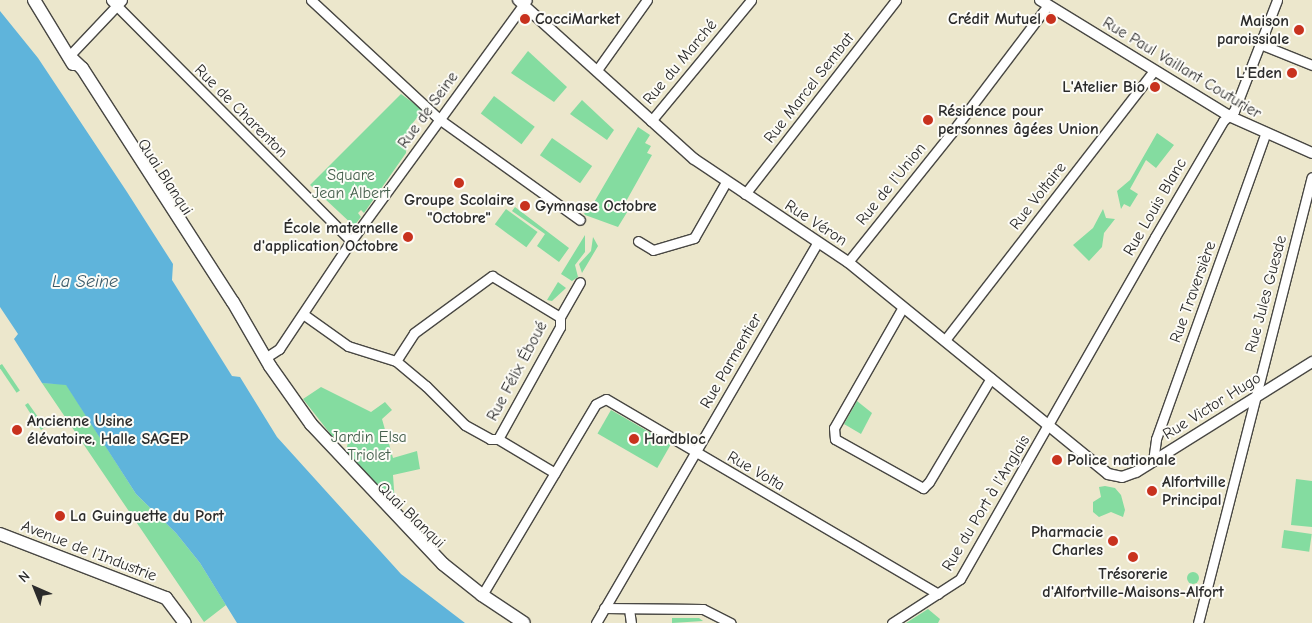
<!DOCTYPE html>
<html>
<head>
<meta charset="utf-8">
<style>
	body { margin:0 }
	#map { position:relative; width:1312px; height:623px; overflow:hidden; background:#ece7cc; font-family:"Comic Neue",sans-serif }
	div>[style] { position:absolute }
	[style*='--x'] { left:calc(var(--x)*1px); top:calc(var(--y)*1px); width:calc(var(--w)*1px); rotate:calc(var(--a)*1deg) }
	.green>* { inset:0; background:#84dca0; transform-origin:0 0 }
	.round { border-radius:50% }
	.water>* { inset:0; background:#5fb4db }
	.roads { filter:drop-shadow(1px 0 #484743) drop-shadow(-1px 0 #484743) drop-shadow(0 1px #484743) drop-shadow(0 -1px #484743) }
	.minor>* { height:9px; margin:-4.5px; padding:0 4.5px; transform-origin:4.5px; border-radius:4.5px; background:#fff }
	.tertiary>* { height:10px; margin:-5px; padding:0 5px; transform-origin:5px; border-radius:5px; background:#fff }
	.secondary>* { height:12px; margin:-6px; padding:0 6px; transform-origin:6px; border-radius:6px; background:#fff }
	.dots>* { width:14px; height:14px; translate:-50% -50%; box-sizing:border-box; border:2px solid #fdfcf7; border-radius:50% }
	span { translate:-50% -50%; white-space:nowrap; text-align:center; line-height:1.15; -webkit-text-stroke:4px #fdfcf7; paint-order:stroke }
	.poi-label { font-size:16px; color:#2b2b2b; font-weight:700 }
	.left { translate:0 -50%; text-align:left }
	.right { translate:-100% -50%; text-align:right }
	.street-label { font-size:16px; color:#2b2b2b }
	.park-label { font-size:16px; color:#46604e }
	.water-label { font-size:18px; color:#3d5b69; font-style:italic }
	.north { position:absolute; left:10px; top:563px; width:50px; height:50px; -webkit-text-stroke:4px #fdfcf7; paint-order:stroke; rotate:316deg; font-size:14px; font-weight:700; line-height:20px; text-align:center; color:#2b2b2b }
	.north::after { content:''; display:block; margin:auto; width:18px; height:22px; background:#2b2b2b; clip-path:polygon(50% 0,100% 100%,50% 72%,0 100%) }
</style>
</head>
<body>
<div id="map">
	<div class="green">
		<div style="clip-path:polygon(528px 51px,567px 87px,554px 102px,511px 73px)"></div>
		<div style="clip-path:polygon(401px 94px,423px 110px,408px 129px,406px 153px,364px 213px,361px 210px,358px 213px,361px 217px,354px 226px,310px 185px)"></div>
		<div style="left:494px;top:96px;width:51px;height:22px;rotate:37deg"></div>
		<div style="clip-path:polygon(582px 100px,614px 130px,607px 140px,570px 114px)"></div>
		<div style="clip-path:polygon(638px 127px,650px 135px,645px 143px,651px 146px,647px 153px,652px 155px,624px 205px,629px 209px,618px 227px,585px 215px,584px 213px,589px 211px)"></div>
		<div style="clip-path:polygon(1157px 133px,1174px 145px,1156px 168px,1146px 160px,1130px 189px,1138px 194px,1130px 207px,1124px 204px,1121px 209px,1117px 191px,1130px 180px)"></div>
		<div style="left:552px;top:138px;width:49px;height:21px;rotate:35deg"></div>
		<div style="clip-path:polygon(515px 207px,569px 248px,559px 262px,537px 246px,545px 234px,512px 211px)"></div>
		<div style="left:506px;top:209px;width:39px;height:19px;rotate:36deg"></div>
		<div style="clip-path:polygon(1103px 209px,1106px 218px,1115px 219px,1104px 233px,1102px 247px,1089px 261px,1073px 245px,1093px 228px)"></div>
		<div style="clip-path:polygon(585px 235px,585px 252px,575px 265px,578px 277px,572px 281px,561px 274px)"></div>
		<div style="clip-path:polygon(593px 237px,598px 246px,582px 273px,579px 264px,591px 251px)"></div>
		<div style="clip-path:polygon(558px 282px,566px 288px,552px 301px,547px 300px)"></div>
		<div style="left:2px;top:364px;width:32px;height:4px;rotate:56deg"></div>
		<div style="clip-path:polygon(42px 383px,66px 384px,136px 494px,176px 533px,200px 563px,226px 605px,204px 622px)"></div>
		<div style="clip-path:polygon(321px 387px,371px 412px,385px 402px,392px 410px,382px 419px,393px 458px,417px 451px,420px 469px,393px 475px,395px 504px,346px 452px,348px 442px,332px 436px,303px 399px)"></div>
		<div style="clip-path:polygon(857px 401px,872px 413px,861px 434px,844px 424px)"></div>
		<div style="clip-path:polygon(28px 403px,45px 427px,41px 430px,25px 405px)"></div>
		<div style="left:611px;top:410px;width:69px;height:27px;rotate:30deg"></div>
		<div style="clip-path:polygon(1296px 479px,1312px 481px,1312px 527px,1291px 525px)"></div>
		<div style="clip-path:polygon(1105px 486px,1115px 488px,1121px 495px,1125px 510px,1123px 517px,1111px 512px,1099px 517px,1093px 512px,1093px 502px,1101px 497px,1099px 487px)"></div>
		<div style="left:1284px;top:530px;width:28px;height:18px;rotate:8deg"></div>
		<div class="round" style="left:1187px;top:572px;width:12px;height:12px"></div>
		<div style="clip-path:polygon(928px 609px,940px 619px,938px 623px,906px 623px)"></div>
		<div style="clip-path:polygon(672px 618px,699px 618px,703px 621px,672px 623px)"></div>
	</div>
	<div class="water">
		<div style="clip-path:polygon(0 11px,38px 58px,127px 192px,173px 264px,172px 280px,232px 376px,240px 377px,277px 437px,401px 574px,465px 623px,237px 623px,200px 563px,176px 533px,136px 494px,66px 385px,42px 383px,14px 339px,18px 334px,0 307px)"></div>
	</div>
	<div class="roads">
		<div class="minor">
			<div style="--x:111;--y:0;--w:340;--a:45.1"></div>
			<div style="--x:311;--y:0;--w:175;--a:42.9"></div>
			<div style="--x:439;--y:119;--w:173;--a:35.6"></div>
			<div style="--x:1260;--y:44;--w:56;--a:22"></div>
			<div style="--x:69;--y:56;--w:77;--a:-46.6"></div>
			<div style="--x:597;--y:70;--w:86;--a:-54.5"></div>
			<div style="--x:651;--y:121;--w:157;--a:-50.4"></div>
			<div style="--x:745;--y:194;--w:246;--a:-52.1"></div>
			<div style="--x:638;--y:241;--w:17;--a:31"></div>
			<div style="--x:653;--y:250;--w:43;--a:-16.3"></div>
			<div style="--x:694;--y:238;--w:64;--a:-60.3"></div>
			<div style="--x:848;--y:262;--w:166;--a:-51.3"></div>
			<div style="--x:952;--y:132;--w:159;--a:-52.9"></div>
			<div style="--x:903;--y:307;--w:139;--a:119.7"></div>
			<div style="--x:834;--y:428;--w:11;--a:85"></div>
			<div style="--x:835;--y:439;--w:101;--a:29.1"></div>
			<div style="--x:923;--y:488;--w:8;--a:-45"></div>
			<div style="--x:929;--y:482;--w:121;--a:-59.2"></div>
			<div style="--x:303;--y:314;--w:55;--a:35.4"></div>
			<div style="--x:348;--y:346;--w:50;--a:17.4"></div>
			<div style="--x:396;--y:361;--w:39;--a:40"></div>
			<div style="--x:426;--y:386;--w:55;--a:45"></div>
			<div style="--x:465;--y:425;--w:29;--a:29"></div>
			<div style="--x:490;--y:439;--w:8;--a:0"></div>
			<div style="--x:498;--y:439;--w:66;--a:30.8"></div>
			<div style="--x:560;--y:317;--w:40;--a:-60.3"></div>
			<div style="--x:945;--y:340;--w:341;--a:-52.2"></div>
			<div style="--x:265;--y:358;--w:17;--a:-33"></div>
			<div style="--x:279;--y:349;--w:130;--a:-56.3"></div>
			<div style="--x:351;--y:241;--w:298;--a:-53.9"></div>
			<div style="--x:396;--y:361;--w:33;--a:-57"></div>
			<div style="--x:414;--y:333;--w:97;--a:-36.2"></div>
			<div style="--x:492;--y:276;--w:79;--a:31.1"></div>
			<div style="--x:560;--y:317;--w:10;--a:90"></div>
			<div style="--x:560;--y:327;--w:128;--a:119"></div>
			<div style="--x:1153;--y:461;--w:22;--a:-82"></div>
			<div style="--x:1156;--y:439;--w:324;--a:-70.3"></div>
			<div style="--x:482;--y:595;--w:222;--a:-59.2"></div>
			<div style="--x:596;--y:404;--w:11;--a:-27"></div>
			<div style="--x:606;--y:399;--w:385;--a:30.4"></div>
			<div style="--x:604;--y:608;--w:99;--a:0.6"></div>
			<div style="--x:703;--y:609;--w:31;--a:27"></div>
			<div style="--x:629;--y:609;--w:14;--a:82"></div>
			<div style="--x:596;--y:623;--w:440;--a:-59.8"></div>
			<div style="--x:892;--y:623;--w:81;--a:-32.9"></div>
			<div style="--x:960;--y:579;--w:394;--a:-60.3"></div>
			<div style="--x:1155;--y:237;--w:134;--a:-59.6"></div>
			<div style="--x:1223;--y:121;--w:15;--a:-42"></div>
			<div style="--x:1234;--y:111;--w:119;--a:-68.8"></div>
			<div style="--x:1198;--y:623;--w:460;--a:-75.7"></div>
		</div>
		<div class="tertiary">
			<div style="--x:518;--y:0;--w:237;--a:42.1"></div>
			<div style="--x:694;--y:159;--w:185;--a:33.8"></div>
			<div style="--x:848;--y:262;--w:335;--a:39.2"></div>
			<div style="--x:1108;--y:474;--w:14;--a:12"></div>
			<div style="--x:1122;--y:477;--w:15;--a:-20"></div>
			<div style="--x:1136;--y:472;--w:208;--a:-32"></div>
			<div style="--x:1040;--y:0;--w:222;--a:31.5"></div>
			<div style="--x:1229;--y:116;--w:91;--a:24"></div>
		</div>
		<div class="secondary">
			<div style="--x:34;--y:0;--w:75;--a:58.6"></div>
			<div style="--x:69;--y:56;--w:18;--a:43"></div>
			<div style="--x:82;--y:68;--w:278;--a:57.2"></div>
			<div style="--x:233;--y:302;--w:74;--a:60"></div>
			<div style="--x:270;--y:366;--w:71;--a:54.7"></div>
			<div style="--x:311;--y:424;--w:192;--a:46.7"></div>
			<div style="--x:443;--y:564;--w:50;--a:38.5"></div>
			<div style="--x:482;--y:595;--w:50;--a:33.7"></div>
			<div style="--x:0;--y:534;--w:178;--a:21.1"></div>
			<div style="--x:166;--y:598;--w:31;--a:53"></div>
		</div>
	</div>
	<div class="dots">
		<div style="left:525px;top:19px;background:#c8321e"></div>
		<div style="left:1051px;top:19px;background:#c8321e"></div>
		<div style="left:1299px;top:30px;background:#c8321e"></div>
		<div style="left:1292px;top:73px;background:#c8321e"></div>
		<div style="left:1155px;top:87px;background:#c8321e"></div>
		<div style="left:928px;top:120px;background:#c8321e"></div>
		<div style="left:459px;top:183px;background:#c8321e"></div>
		<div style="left:525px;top:206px;background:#c8321e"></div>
		<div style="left:408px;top:237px;background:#c8321e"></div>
		<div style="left:17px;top:430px;background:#c8321e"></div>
		<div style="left:634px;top:439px;background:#c8321e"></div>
		<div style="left:1057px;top:460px;background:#c8321e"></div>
		<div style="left:1152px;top:491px;background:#c8321e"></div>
		<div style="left:60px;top:516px;background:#c8321e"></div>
		<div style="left:1113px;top:541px;background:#c8321e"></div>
		<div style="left:1133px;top:557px;background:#c8321e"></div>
	</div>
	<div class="poi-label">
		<span class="left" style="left:535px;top:19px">CocciMarket</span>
		<span class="right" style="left:1041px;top:19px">Crédit Mutuel</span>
		<span class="right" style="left:1289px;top:30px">Maison<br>paroissiale</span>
		<span class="right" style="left:1282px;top:73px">L'Eden</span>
		<span class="right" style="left:1145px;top:87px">L'Atelier Bio</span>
		<span class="left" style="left:938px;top:120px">Résidence pour<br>personnes âgées Union</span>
		<span style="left:459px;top:209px">Groupe Scolaire<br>"Octobre"</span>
		<span class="left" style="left:535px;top:206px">Gymnase Octobre</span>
		<span class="right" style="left:398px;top:237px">École maternelle<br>d'application Octobre</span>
		<span class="left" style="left:27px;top:430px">Ancienne Usine<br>élévatoire, Halle SAGEP</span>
		<span class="left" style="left:644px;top:439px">Hardbloc</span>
		<span class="left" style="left:1067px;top:460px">Police nationale</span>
		<span class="left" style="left:1162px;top:491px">Alfortville<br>Principal</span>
		<span class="left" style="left:70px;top:516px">La Guinguette du Port</span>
		<span class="right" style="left:1103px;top:541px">Pharmacie<br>Charles</span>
		<span style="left:1133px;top:583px">Trésorerie<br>d'Alfortville-Maisons-Alfort</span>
	</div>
	<div class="street-label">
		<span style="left:680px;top:62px;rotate:-50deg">Rue du Marché</span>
		<span style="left:1182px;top:68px;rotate:31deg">Rue Paul Vaillant Couturier</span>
		<span style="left:809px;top:88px;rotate:-52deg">Rue Marcel Sembat</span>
		<span style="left:428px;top:110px;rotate:-54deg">Rue de Seine</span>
		<span style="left:241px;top:111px;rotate:45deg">Rue de Charenton</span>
		<span style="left:165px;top:177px;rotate:57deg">Quai Blanqui</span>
		<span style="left:891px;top:184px;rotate:-51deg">Rue de l'Union</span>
		<span style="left:1038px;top:196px;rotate:-52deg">Rue Voltaire</span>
		<span style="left:1155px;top:207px;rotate:-60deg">Rue Louis Blanc</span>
		<span style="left:816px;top:223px;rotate:33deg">Rue Véron</span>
		<span style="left:1193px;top:292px;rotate:-70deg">Rue Traversière</span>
		<span style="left:1266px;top:294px;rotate:-75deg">Rue Jules Guesde</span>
		<span style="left:731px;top:361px;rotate:-60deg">Rue Parmentier</span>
		<span style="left:517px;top:371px;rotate:-62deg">Rue Félix Éboué</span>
		<span style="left:1212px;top:406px;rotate:-32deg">Rue Victor Hugo</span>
		<span style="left:756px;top:471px;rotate:30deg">Rue Volta</span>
		<span style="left:986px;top:503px;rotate:-59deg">Rue du Port à l'Anglais</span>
		<span style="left:411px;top:515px;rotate:44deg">Quai Blanqui</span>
		<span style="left:89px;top:551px;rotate:21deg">Avenue de l'Industrie</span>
	</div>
	<div class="park-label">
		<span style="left:351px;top:184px">Square<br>Jean Albert</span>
		<span style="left:369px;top:446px">Jardin Elsa<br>Triolet</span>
	</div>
	<div class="water-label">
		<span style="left:85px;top:282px">La Seine</span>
	</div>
	<div class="north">N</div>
</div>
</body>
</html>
